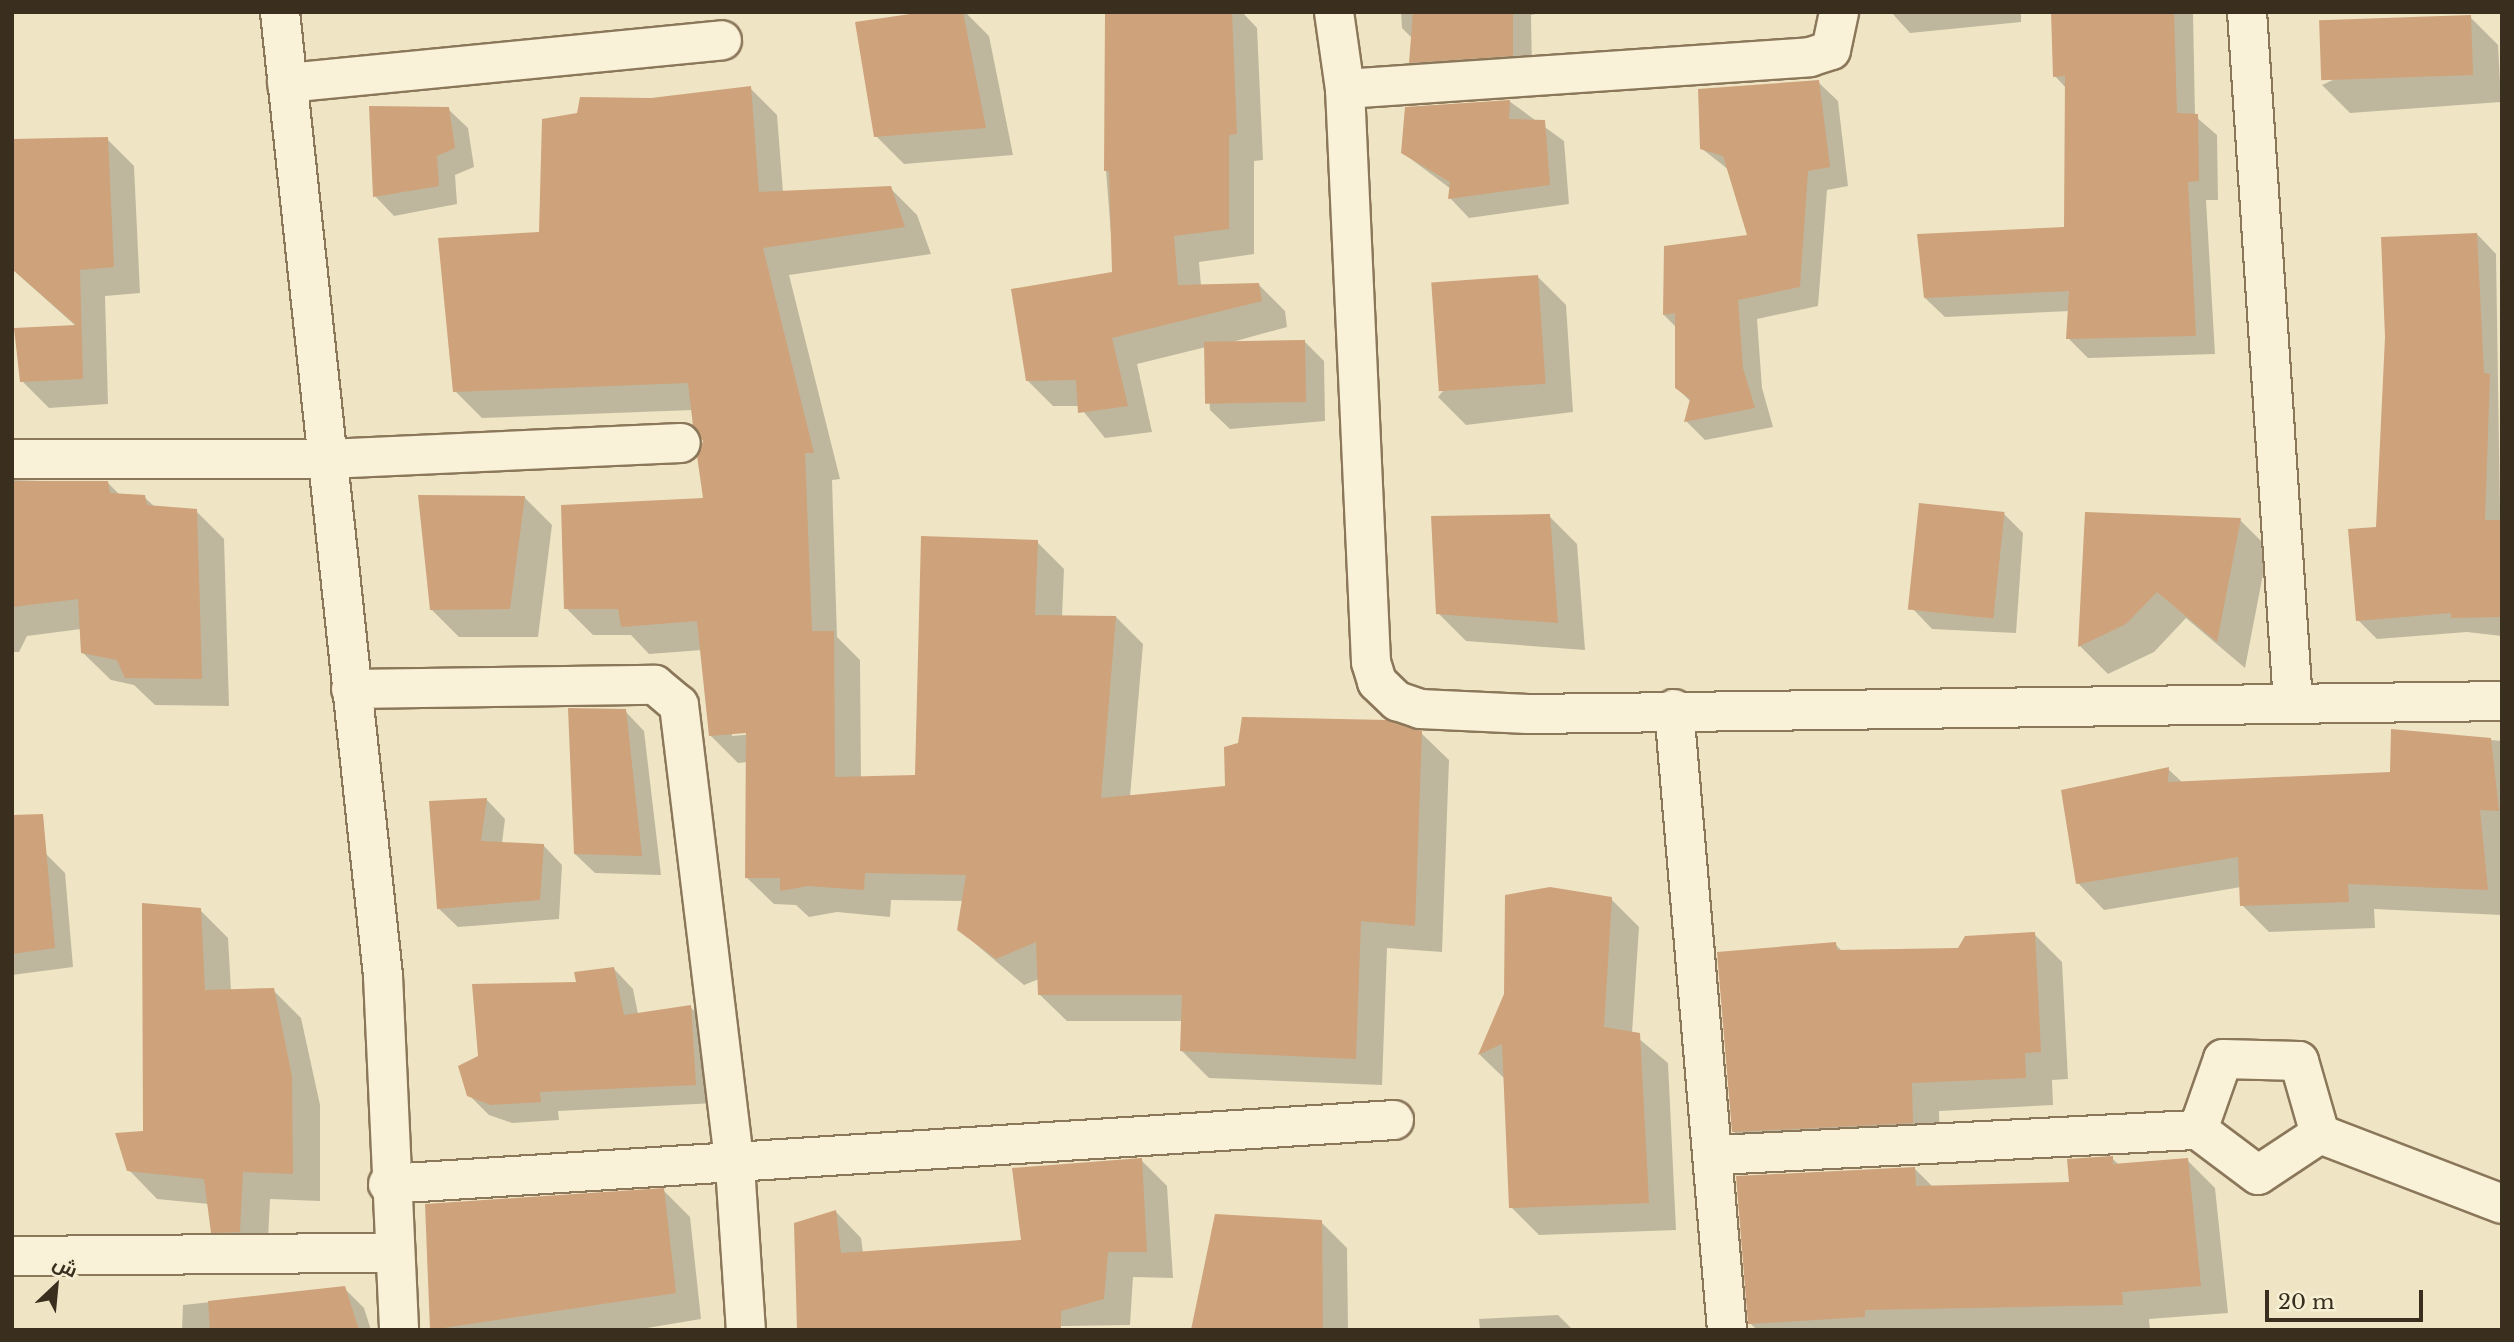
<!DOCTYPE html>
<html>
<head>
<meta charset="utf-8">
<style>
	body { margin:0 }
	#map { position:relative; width:2514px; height:1342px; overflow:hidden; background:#efe5c5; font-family:"Libre Baskerville",Cairo,serif }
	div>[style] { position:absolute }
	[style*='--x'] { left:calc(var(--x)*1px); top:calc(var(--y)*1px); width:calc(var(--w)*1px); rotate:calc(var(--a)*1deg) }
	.shadow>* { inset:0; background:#0003 }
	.building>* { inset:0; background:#cea27a; transform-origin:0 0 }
	.roads { filter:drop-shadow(2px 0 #8b775a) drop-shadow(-2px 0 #8b775a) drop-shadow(0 2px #8b775a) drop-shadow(0 -2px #8b775a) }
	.minor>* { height:38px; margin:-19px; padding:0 19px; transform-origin:19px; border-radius:19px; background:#faf2d8 }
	span { translate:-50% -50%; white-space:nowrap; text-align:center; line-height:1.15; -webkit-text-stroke:7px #f6efd4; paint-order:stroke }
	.frame { position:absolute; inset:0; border:14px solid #3a2e1e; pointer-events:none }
	.north { position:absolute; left:21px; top:1251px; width:70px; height:70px; -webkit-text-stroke:5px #f6efd4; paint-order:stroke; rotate:26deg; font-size:19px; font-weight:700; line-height:28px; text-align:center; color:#3a2e1e }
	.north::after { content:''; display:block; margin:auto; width:24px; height:32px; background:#3a2e1e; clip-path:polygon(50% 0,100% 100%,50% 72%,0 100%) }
	.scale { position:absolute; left:2265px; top:1290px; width:158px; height:32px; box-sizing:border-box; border:4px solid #3a2e1e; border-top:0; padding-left:9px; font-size:21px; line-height:24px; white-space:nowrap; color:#3a2e1e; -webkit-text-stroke:5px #f6efd4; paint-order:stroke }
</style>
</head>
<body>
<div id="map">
	<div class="shadow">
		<div style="clip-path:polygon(936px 12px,965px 12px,989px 36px,1013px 155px,904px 164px,876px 136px)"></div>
		<div style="clip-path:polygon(1107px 12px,1242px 12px,1257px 28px,1263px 160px,1254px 161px,1254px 254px,1199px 262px,1201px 286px,1259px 285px,1285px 311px,1287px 327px,1225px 344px,1304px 341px,1324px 361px,1325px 421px,1230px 429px,1210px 410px,1206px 347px,1137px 364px,1152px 432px,1105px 438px,1079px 406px,1053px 406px,1027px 380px,1114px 273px,1106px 170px)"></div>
		<div style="clip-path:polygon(1401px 12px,1544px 12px,1531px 15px,1532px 70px,1430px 81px,1411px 62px,1413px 39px,1402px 28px)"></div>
		<div style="clip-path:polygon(1891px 12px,2021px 12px,2021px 22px,1910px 33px)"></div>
		<div style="clip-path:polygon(2053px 12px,2193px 12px,2195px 116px,2217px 135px,2218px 200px,2206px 200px,2215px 354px,2088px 358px,2068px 338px,2070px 311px,1945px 317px,1925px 298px,2066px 229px,2066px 88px,2055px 76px)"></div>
		<div style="clip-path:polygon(2470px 17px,2498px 45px,2501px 102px,2350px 113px,2322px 85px)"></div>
		<div style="clip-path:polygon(1818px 82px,1838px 101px,1848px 186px,1827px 190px,1818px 306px,1757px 319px,1762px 388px,1773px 427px,1705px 440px,1686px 421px,1691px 402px,1677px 388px,1677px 328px,1664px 315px,1749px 236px,1729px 170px,1701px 148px)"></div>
		<div style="clip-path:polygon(evenodd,750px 88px,777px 115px,783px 192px,890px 188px,917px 215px,931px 254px,789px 275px,840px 479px,832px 480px,837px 637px,860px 660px,861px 778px,917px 776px,1037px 542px,1064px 569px,1062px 617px,1116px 617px,1143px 644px,1130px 797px,1227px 788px,1421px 733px,1449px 760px,1442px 952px,1387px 948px,1382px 1085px,1209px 1078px,1182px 1051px,1183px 1021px,1067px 1021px,1039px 994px,1039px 979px,1024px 985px,958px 929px,963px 901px,891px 900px,890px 917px,837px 912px,809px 917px,796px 905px,774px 904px,746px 877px,748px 762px,738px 763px,711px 736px,702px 650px,649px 654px,631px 635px,593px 635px,566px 608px,705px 500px,705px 441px,693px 410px,482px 418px,455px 391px,541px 233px,652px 100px,750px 88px,755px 731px,755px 734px,732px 736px,732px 733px,755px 731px)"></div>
		<div style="clip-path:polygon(1509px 101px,1564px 141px,1569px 204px,1469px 218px,1450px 198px,1451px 189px,1403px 153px)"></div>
		<div style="clip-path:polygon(448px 109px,468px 128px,474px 167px,455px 175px,457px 204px,394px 216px,375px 196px)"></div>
		<div style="clip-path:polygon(107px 139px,134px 166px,140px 293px,105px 296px,108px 404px,49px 408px,22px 381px,77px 327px,12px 269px)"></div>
		<div style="clip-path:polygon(2477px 234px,2496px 254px,2502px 636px,2467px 632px,2377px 639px,2358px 620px,2378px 528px)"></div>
		<div style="clip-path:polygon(1538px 277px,1566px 305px,1573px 412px,1466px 425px,1438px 397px)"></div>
		<div style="clip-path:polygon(12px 480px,108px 483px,120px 495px,144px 497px,155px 507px,196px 511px,224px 539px,229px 706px,155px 705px,134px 685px,111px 680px,82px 652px,81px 629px,27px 636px,19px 652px,12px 652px)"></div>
		<div style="clip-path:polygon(524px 497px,552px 525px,538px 637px,459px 637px,431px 609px)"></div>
		<div style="clip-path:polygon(2086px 513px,2240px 520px,2268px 548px,2245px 668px,2186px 618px,2154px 652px,2108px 674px,2080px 646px)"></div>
		<div style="clip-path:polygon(2004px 514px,2023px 533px,2016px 633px,1932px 629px,1913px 609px)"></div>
		<div style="clip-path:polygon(1549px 516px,1577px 544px,1585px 650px,1466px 641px,1438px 613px)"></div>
		<div style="clip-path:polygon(625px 711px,644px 731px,661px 875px,595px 873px,575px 854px)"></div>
		<div style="clip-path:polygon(2393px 731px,2502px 741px,2502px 915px,2374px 909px,2375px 928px,2269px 932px,2242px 905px,2241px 887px,2104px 910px,2078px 883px,2168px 769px,2183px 783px,2392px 773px)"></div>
		<div style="clip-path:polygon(486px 799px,505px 819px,502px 843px,543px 845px,562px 865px,559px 919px,458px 927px,438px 908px)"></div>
		<div style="clip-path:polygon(46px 854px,65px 873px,73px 967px,12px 975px,12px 859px)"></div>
		<div style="clip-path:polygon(1611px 899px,1639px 927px,1632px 1033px,1668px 1063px,1676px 1230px,1539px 1235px,1511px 1207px,1506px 1080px,1480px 1055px,1506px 994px)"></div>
		<div style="clip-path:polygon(200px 910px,228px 938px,231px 991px,273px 990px,301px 1018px,320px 1105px,320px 1201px,270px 1199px,267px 1260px,240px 1260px,212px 1232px,209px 1204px,157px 1199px,129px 1170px,144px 1133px)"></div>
		<div style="clip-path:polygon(2034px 934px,2062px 962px,2068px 1079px,2052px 1080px,2053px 1105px,1939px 1111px,1940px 1150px,1762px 1160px,1734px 1132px,1835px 944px,1842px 951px,1959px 949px)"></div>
		<div style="clip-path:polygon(614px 969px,633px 989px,638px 1014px,690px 1007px,710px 1026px,715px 1103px,558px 1111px,559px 1120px,512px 1123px,489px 1115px,469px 1095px,480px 1057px,578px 984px)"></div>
		<div style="clip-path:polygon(2112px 1158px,2119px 1165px,2187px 1160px,2215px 1188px,2228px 1313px,2149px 1319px,2150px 1330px,1757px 1330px,1750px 1323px,1914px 1168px,1933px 1187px,2071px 1184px)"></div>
		<div style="clip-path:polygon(1141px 1160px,1167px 1186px,1173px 1278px,1133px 1277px,1130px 1325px,798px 1330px,836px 1212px,861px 1238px,863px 1253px,1023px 1241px)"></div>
		<div style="clip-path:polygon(663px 1190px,690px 1217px,701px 1319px,635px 1330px,432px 1330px,427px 1205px)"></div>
		<div style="clip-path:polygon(1321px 1222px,1347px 1248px,1348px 1330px,1193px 1330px)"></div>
		<div style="clip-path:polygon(344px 1288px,364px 1308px,371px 1330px,182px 1330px,183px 1305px)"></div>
		<div style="clip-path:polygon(1558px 1315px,1573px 1330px,1480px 1330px,1479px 1319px)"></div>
		<div style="clip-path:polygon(2439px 1328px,2441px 1330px,2410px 1330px)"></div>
	</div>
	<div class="building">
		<div style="clip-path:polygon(924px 12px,963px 12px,986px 128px,874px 137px,855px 22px)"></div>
		<div style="clip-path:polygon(1105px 12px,1232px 12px,1237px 134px,1229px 135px,1229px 229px,1174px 236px,1178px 285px,1259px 283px,1262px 301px,1112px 338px,1128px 406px,1078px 413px,1076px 380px,1026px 381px,1011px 289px,1112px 272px,1109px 171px,1104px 171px)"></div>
		<div style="clip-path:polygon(1413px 12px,1513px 12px,1513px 56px,1409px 63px)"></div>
		<div style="clip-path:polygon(2051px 12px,2174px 12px,2177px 113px,2198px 114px,2199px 181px,2188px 182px,2196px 336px,2066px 339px,2069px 291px,1924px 298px,1917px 234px,2064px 227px,2065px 76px,2053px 77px)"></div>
		<div style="left:2471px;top:15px;width:60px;height:152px;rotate:88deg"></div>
		<div style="clip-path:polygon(1819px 80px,1830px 167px,1808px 171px,1800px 287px,1738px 300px,1743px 368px,1755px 408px,1684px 422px,1690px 399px,1675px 388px,1675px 313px,1663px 315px,1664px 246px,1747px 235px,1723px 156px,1700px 149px,1698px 89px)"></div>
		<div style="clip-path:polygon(751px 86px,759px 192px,891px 186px,905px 227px,763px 248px,814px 453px,805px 453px,812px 631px,834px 631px,835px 777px,915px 775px,921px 536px,1038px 540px,1035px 615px,1116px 616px,1101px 798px,1225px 786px,1224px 747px,1238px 743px,1242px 717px,1387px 720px,1422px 731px,1415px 926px,1361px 921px,1356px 1059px,1180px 1051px,1182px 995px,1038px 995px,1036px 942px,996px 959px,957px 930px,966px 875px,865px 873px,864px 890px,808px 886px,780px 891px,780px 878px,745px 878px,746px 733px,709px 736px,697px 621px,621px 627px,618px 609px,564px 609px,561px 505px,703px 498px,697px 456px,703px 441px,693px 426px,688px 383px,453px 392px,438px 238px,539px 232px,542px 119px,577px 113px,580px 97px,651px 98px)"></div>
		<div style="clip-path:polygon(1510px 100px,1509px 119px,1545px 120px,1550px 185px,1448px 199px,1450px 182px,1401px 153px,1405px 107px)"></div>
		<div style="clip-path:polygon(369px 106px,449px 107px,455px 148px,437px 156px,439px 186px,373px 197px)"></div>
		<div style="clip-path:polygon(108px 137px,114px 267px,80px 270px,83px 379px,20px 382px,14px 328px,76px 325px,12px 269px,12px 139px)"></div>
		<div style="clip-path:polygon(2477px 233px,2484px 373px,2490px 374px,2485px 520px,2502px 520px,2502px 617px,2451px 618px,2451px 613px,2356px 621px,2348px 529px,2376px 527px,2385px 337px,2381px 237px)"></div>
		<div style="left:1538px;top:275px;width:109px;height:107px;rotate:86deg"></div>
		<div style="left:1305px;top:340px;width:62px;height:101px;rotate:89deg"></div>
		<div style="clip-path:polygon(12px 481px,108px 481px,110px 493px,145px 495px,147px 505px,197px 509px,202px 679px,125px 678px,117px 660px,81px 653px,78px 599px,12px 607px)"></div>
		<div style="clip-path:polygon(418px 495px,525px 496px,510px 609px,430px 610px)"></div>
		<div style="left:1919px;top:503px;width:86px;height:107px;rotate:6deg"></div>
		<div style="clip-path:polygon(2085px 512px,2241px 518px,2217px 642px,2157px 592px,2126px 624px,2078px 647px)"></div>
		<div style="clip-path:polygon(1550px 514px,1558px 623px,1436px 614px,1431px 516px)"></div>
		<div style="clip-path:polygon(568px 708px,626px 709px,642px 856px,574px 854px)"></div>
		<div style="clip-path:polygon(2391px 729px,2491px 738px,2499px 811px,2480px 810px,2488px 890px,2348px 884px,2349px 902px,2240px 906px,2238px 857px,2076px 884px,2061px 790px,2169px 767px,2168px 782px,2390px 772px)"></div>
		<div style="clip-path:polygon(487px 798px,481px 841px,544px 844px,540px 900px,437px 909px,429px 801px)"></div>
		<div style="clip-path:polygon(43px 814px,55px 948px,12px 954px,12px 815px)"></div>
		<div style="clip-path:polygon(1550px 887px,1612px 897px,1604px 1027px,1640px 1033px,1649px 1203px,1509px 1208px,1502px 1044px,1478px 1055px,1504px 994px,1505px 895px)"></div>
		<div style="clip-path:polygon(142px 903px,201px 908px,205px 990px,274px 988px,292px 1076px,293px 1174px,243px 1172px,240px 1232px,211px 1233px,204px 1179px,127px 1171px,115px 1133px,143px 1131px)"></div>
		<div style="clip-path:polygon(2035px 932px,2041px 1052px,2025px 1053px,2026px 1078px,1912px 1083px,1913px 1123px,1732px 1132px,1717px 952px,1836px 942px,1837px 950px,1958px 948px,1965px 936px)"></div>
		<div style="clip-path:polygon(614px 967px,624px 1015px,691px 1005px,696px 1085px,540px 1092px,541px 1102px,491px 1105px,467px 1096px,458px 1066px,478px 1056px,472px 984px,576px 982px,574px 972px)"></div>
		<div style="clip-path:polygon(2113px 1156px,2113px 1164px,2188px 1158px,2201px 1286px,2122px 1292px,2123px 1305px,1865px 1310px,1865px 1317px,1748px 1324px,1736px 1176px,1915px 1167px,1916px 1186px,2069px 1182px,2067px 1159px)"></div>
		<div style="clip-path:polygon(1142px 1158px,1147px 1252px,1108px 1252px,1104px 1299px,1061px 1311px,1061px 1330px,797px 1330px,794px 1223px,836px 1210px,841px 1253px,1021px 1240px,1012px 1168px)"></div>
		<div style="clip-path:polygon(664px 1188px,676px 1293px,430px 1330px,425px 1204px)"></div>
		<div style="clip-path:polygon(1215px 1214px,1322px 1220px,1323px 1330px,1191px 1330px)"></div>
		<div style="clip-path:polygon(345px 1286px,359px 1330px,210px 1330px,208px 1301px)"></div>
	</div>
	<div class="roads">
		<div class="minor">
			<div style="--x:280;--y:12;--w:969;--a:83.9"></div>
			<div style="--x:383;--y:976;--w:354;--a:87.4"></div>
			<div style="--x:1334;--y:12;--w:78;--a:81.9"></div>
			<div style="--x:1345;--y:89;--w:574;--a:87.4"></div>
			<div style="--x:1371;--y:662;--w:21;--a:73"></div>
			<div style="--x:1377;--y:682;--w:28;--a:44"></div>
			<div style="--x:1397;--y:701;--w:24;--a:19"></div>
			<div style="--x:1420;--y:709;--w:108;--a:2.7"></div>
			<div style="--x:1528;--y:714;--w:974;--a:-0.76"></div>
			<div style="--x:2247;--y:12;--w:693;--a:86.19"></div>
			<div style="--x:287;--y:83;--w:437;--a:-5.6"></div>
			<div style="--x:1345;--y:89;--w:466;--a:-3.9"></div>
			<div style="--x:1810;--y:57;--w:22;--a:-18"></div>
			<div style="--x:1831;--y:50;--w:39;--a:-78"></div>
			<div style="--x:12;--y:459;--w:315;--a:0"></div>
			<div style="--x:327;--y:459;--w:354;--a:-2.6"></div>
			<div style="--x:351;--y:689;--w:304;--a:-0.8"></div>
			<div style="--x:655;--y:685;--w:31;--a:40"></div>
			<div style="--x:679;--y:705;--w:464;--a:83.1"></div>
			<div style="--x:735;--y:1166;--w:164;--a:86.2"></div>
			<div style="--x:1674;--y:709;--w:623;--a:85.12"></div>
			<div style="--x:2223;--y:1059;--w:76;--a:1.5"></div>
			<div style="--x:2299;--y:1061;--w:76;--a:74"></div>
			<div style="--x:2320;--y:1134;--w:74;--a:146.5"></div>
			<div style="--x:2258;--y:1175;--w:75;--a:-143.1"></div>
			<div style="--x:2198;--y:1130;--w:75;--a:-70.6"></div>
			<div style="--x:2320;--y:1134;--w:195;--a:21"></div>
			<div style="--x:1717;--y:1155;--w:482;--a:-3"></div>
			<div style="--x:388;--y:1184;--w:1008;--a:-3.64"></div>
			<div style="--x:12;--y:1256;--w:380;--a:-0.5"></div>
		</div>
	</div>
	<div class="frame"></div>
	<div class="north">ش</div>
	<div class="scale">20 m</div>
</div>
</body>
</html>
